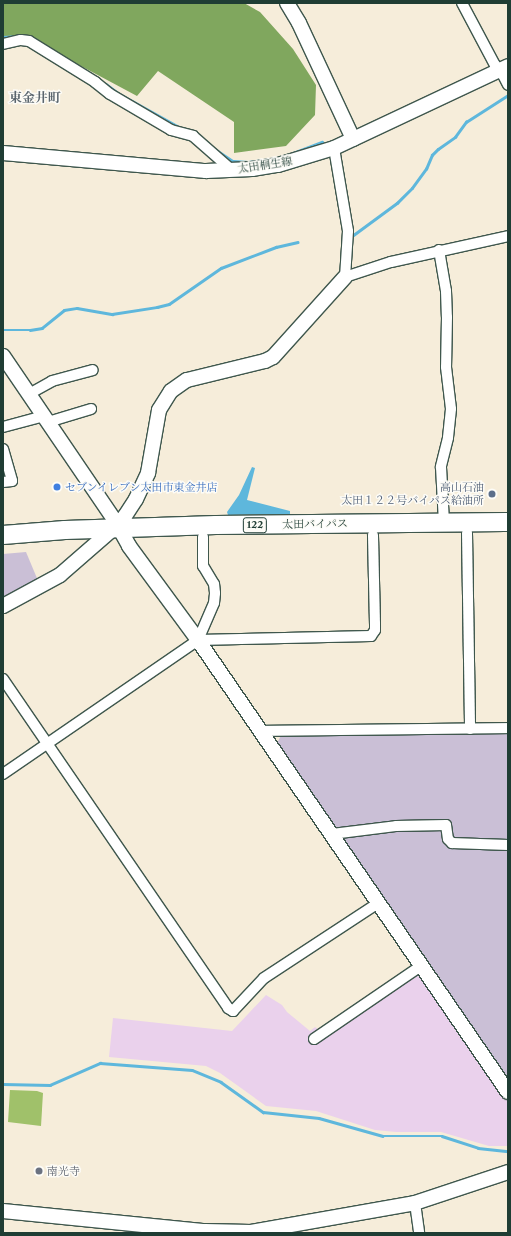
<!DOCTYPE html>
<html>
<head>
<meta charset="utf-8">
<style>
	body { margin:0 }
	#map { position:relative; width:511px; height:1236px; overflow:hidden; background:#f6edda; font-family:"Libre Caslon Text","Noto Serif JP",serif }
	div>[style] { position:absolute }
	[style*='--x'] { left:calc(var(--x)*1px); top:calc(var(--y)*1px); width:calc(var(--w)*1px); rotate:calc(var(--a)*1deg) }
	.built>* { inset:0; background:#ead1ec }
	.industrial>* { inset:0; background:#cabfd6 }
	.green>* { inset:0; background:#a0c16a }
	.forest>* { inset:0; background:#80a75e }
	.water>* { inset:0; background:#5eb7dc }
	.stream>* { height:2.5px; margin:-1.25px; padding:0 1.25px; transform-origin:1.25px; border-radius:1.25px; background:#5eb7dc }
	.roads { filter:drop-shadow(1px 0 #3f574d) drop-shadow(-1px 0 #3f574d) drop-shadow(0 1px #3f574d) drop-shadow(0 -1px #3f574d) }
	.street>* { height:10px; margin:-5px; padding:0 5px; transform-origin:5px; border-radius:5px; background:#fff }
	.secondary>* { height:14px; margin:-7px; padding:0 7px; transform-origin:7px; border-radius:7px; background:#fff }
	.highway>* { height:18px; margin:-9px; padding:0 9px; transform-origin:9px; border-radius:9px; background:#fff }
	.dots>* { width:11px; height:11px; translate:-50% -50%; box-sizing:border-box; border:2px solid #fdfcf7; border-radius:50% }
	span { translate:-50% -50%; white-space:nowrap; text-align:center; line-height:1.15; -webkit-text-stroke:3px #fdfcf7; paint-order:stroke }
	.shield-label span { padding:1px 3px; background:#fdfcf7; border:1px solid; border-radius:3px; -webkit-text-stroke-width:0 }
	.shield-label { font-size:10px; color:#1f3d34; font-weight:700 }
	.street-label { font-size:11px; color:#1f3d34 }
	.shop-label { font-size:11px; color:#366cbe }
	.left { translate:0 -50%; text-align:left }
	.service-label { font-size:11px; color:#4e5e75 }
	.right { translate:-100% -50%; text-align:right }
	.worship-label { font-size:11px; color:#5b616d }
	.quarter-label { font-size:13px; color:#5a656e; font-weight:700 }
	.frame { position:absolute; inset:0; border:4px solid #1f3d34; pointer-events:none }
</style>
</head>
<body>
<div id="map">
	<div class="built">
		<div style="clip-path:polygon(419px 973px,508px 1098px,508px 1146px,489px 1146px,441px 1132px,396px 1132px,375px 1130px,316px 1111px,266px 1106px,220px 1073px,206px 1066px,109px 1057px,113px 1018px,232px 1031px,266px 995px,282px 1005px,287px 1012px,310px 1031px,315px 1027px,326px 1035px)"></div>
	</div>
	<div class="industrial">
		<div style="clip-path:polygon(26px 552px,39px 583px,3px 601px,3px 554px)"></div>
		<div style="clip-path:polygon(508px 733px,508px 1083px,276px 746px,281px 735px)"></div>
	</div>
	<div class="green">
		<div style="clip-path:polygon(10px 1090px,37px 1091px,43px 1093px,41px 1126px,8px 1122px)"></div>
	</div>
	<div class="forest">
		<div style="clip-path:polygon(3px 3px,244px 3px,260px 12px,293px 49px,316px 85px,315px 115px,286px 146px,234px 153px,234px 122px,158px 71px,137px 96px,23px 35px,3px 39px)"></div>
	</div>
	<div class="water">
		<div style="clip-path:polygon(252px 467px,255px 468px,247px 500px,290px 511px,290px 514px,228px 515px,227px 512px,239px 495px)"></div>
	</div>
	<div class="stream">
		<div style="--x:3;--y:37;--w:15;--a:-4"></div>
		<div style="--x:106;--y:84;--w:15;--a:37"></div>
		<div style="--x:118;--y:93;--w:72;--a:29.1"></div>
		<div style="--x:212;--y:147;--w:25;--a:34"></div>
		<div style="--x:233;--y:161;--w:15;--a:4"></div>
		<div style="--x:248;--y:162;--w:16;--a:-7"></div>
		<div style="--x:293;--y:153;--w:31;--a:-21"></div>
		<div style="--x:352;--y:236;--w:56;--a:-36.3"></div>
		<div style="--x:397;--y:203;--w:21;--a:-45"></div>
		<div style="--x:412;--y:188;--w:24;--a:-54"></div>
		<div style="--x:426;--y:169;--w:15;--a:-67"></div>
		<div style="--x:432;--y:155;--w:8;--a:-45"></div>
		<div style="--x:438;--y:149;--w:21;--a:-35"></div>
		<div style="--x:455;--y:137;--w:19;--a:-54"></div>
		<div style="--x:466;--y:122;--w:50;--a:-32.7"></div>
		<div style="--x:3;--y:330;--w:27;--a:0"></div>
		<div style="--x:30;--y:330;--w:12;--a:-9"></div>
		<div style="--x:42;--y:328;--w:28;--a:-39"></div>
		<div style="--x:64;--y:310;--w:13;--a:-9"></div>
		<div style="--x:77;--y:308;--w:36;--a:10"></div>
		<div style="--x:112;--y:314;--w:46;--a:-8.8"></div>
		<div style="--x:157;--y:307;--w:12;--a:-14"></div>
		<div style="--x:169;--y:304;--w:63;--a:-34.7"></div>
		<div style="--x:221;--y:268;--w:59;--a:-20.9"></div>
		<div style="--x:276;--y:247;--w:22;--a:-13"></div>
		<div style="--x:3;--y:1084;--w:47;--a:1.2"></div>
		<div style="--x:50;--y:1085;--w:55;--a:-23.7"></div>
		<div style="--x:100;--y:1063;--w:92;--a:4.4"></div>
		<div style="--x:192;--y:1070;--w:31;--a:22"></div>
		<div style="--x:221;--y:1082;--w:52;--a:35.5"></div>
		<div style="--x:263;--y:1112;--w:56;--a:6.1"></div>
		<div style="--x:319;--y:1118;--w:66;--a:15.7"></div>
		<div style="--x:383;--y:1136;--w:59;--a:0"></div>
		<div style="--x:442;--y:1136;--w:38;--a:18"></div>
		<div style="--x:478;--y:1148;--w:30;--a:6"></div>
	</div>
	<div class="roads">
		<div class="street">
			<div style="--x:462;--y:3;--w:70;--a:62"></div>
			<div style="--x:495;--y:65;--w:13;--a:51"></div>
			<div style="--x:503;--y:75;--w:11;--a:63"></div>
			<div style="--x:3;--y:44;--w:18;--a:-13"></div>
			<div style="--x:21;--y:40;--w:8;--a:7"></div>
			<div style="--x:29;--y:41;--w:78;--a:31.8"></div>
			<div style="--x:95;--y:82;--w:19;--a:39"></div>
			<div style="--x:110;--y:94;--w:71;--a:30.5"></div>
			<div style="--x:171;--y:130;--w:23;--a:15"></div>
			<div style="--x:193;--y:136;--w:53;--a:41.2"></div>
			<div style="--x:334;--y:148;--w:84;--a:80.4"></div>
			<div style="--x:348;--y:231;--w:46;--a:93.7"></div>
			<div style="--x:345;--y:277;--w:48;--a:-18.1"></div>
			<div style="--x:391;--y:262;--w:120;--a:-12.5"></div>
			<div style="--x:439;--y:250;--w:42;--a:80.3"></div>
			<div style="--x:446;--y:291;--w:26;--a:88"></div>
			<div style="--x:447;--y:317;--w:50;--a:91.1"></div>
			<div style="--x:446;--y:367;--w:42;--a:83.2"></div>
			<div style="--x:451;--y:409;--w:29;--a:96"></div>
			<div style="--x:448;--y:438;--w:30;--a:104"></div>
			<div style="--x:441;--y:467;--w:56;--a:86.9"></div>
			<div style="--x:29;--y:394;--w:26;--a:-29"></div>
			<div style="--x:52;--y:381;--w:42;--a:-15"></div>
			<div style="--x:48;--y:422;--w:45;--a:-16.8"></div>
			<div style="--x:3;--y:427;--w:42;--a:-15"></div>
			<div style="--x:3;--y:449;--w:33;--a:74"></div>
			<div style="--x:12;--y:481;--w:9;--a:174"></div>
			<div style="--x:467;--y:533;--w:196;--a:89.1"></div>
			<div style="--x:198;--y:640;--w:173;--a:-1.3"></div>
			<div style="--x:371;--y:636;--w:7;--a:-56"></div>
			<div style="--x:375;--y:630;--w:6;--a:-90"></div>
			<div style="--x:375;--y:624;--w:89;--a:-91.3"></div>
			<div style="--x:3;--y:679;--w:399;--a:55.6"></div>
			<div style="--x:228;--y:1008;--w:6;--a:31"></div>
			<div style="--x:233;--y:1011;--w:45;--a:-46.8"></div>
			<div style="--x:264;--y:978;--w:136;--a:-33.3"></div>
			<div style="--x:260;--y:731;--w:248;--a:-0.7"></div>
			<div style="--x:3;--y:774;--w:237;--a:-34.5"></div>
			<div style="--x:198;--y:640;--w:40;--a:-66.6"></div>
			<div style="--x:214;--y:603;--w:10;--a:-84"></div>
			<div style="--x:215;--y:593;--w:9;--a:-96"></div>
			<div style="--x:214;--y:584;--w:21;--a:-121"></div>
			<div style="--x:203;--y:566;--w:29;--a:-90"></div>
			<div style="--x:332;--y:834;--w:64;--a:-7.1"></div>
			<div style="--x:396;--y:826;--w:50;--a:-1.1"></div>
			<div style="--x:446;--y:825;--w:14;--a:82"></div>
			<div style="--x:448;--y:839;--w:6;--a:45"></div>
			<div style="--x:452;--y:843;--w:56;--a:2"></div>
			<div style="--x:314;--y:1039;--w:130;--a:-34.3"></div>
			<div style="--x:415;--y:1203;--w:30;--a:82"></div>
		</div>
		<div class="secondary">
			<div style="--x:287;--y:3;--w:23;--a:59"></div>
			<div style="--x:299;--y:23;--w:128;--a:65"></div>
			<div style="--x:3;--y:153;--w:204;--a:5.1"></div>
			<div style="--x:206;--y:171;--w:46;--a:-2.5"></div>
			<div style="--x:252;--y:169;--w:26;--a:-9"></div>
			<div style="--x:278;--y:165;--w:59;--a:-16.9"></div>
			<div style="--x:334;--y:148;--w:192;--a:-25.2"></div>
			<div style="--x:3;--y:356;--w:203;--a:55.8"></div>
			<div style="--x:117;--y:524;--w:25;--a:61"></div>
			<div style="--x:129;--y:546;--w:117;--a:53.7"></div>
			<div style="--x:198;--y:640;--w:548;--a:55.56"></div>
			<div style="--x:3;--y:606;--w:65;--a:-28.5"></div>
			<div style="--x:60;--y:575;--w:70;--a:-41"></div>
			<div style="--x:113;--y:529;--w:18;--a:-47"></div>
			<div style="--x:125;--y:516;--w:20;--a:-57"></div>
			<div style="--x:136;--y:499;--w:29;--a:-65"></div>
			<div style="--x:148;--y:473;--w:64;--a:-80.1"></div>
			<div style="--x:159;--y:410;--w:22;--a:-58"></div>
			<div style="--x:171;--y:391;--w:19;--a:-35"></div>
			<div style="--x:187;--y:380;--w:80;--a:-13.7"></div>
			<div style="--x:265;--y:361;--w:9;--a:-27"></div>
			<div style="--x:273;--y:357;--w:108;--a:-48"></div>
			<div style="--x:3;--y:1211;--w:203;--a:5.7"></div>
			<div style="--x:205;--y:1231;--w:46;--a:1.2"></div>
			<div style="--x:251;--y:1232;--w:167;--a:-10"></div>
			<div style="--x:415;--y:1203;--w:98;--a:-18.4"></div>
		</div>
		<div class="highway">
			<div style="--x:3;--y:535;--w:62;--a:-4.6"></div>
			<div style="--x:65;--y:530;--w:151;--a:-1.9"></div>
			<div style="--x:216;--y:525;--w:292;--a:-0.6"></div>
		</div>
	</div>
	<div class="dots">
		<div style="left:57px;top:487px;background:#3f7fe0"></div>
		<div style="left:492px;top:494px;background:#5c6f8a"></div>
		<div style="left:39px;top:1171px;background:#6b7280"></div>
	</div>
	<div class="shield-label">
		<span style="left:255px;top:525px">122</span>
	</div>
	<div class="street-label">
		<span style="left:265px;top:165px;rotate:-9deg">太田桐生線</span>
		<span style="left:315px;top:524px;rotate:-1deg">太田バイパス</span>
	</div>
	<div class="shop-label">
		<span class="left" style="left:65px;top:487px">セブンイレブン太田市東金井店</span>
	</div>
	<div class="service-label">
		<span class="right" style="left:484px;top:494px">高山石油<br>太田１２２号バイパス給油所</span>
	</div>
	<div class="worship-label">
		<span class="left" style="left:47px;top:1171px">南光寺</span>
	</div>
	<div class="quarter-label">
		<span style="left:35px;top:97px">東金井町</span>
	</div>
	<div class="frame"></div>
</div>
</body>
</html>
